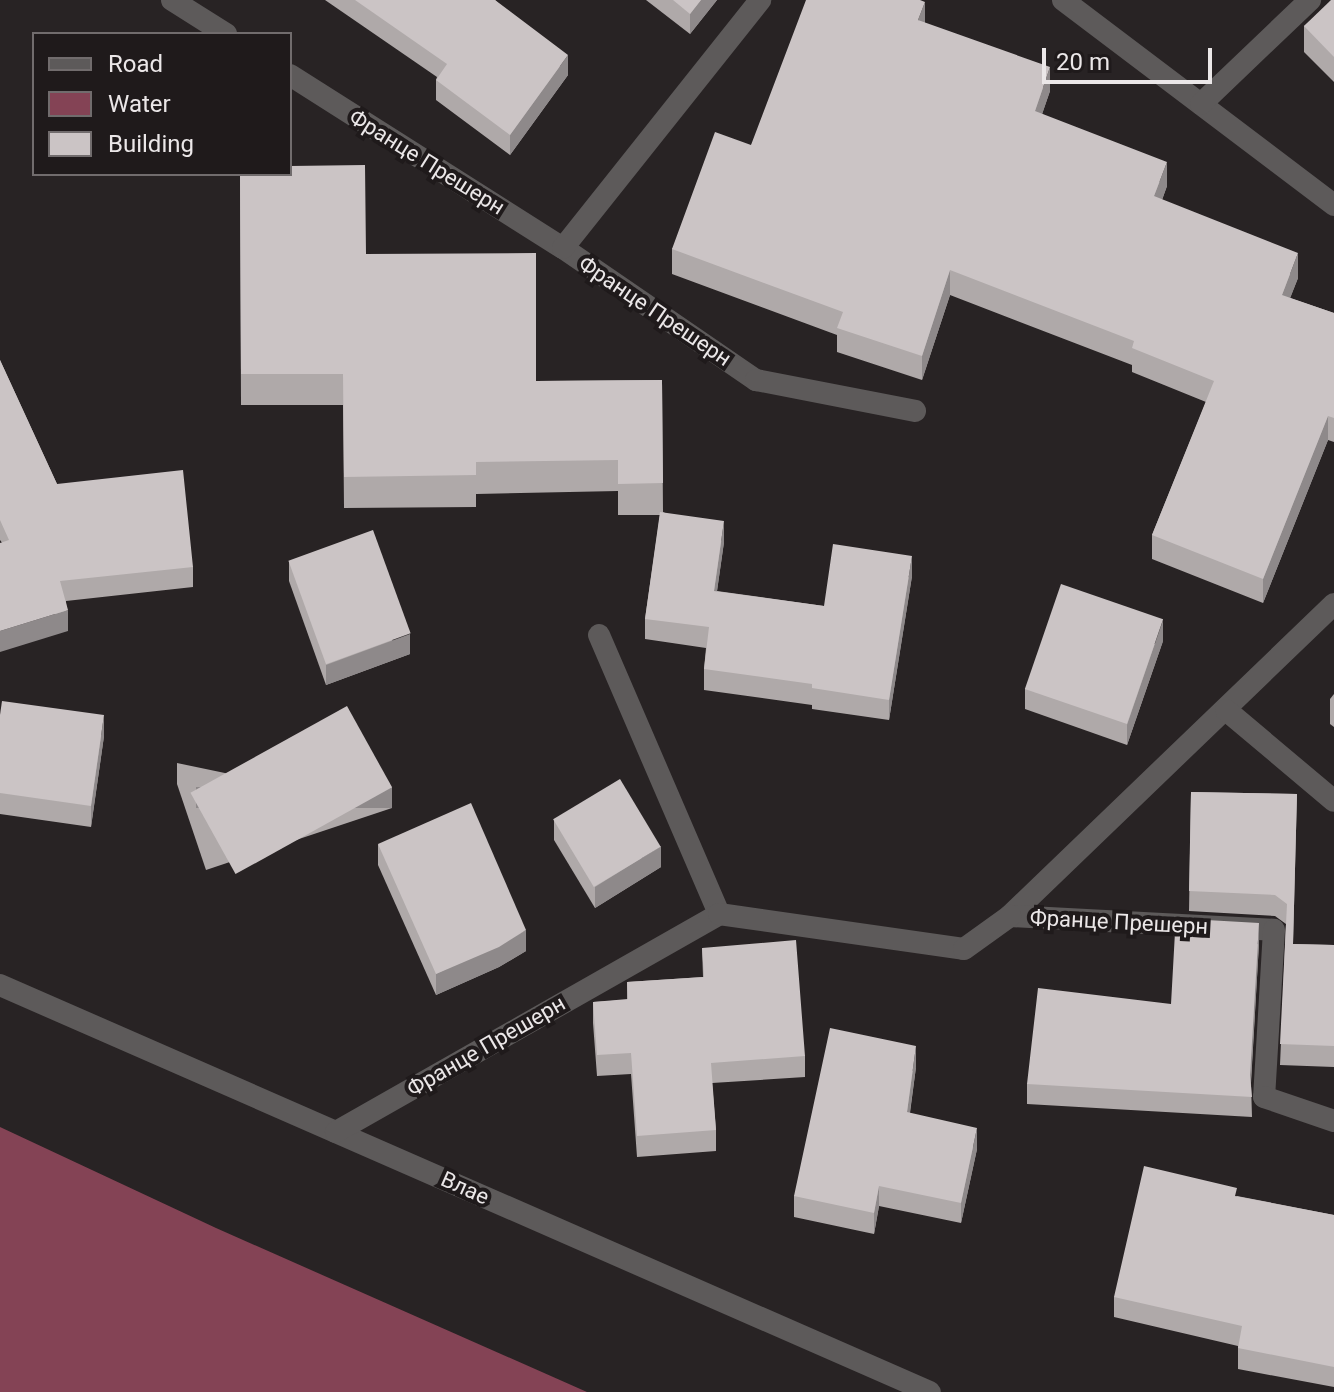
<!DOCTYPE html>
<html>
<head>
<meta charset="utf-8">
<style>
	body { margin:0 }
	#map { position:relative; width:1334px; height:1392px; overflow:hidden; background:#282324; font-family:Roboto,sans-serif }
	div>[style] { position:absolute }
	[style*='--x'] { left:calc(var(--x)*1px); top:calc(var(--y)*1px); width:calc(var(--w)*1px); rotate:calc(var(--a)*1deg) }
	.water>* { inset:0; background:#844355 }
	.minor>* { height:22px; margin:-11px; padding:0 11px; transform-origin:11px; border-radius:11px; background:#5d5a5a }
	.wall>* { inset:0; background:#afa9a9 }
	.shaded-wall>* { inset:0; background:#8e898a; transform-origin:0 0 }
	.building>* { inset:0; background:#cbc4c5; transform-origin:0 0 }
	span { translate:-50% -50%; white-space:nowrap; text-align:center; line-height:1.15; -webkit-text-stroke:8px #1f1a1b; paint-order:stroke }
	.street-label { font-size:22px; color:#ebe7e8 }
	.legend { position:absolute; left:32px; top:32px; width:260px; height:144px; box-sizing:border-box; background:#1f1a1b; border:2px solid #716c6d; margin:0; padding:10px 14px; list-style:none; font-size:24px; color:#ebe7e8 }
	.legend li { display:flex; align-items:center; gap:16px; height:40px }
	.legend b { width:40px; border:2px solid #716c6d }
	.scale { position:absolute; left:1042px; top:48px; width:170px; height:36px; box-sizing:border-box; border:4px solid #ebe7e8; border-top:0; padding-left:10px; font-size:24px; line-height:28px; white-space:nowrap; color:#ebe7e8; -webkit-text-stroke:6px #1f1a1b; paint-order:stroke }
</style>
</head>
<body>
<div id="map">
	<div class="water">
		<div style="clip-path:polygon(0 1127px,216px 1228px,587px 1392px,0 1392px)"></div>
	</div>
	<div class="minor">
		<div style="--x:172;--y:0;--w:64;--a:32.2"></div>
		<div style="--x:1063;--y:0;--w:340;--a:37.1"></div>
		<div style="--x:290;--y:75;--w:323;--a:32.4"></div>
		<div style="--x:563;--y:248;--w:234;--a:34.4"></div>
		<div style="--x:756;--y:380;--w:162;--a:11"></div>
		<div style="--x:1201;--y:104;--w:151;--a:-43.7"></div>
		<div style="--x:563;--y:248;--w:317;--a:-51.5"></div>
		<div style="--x:1334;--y:604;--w:450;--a:136.1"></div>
		<div style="--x:1010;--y:916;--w:264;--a:3"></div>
		<div style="--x:1274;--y:930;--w:167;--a:93.4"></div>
		<div style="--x:1264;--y:1097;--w:74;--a:18.9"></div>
		<div style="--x:599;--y:635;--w:304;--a:66.7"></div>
		<div style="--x:1226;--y:710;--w:141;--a:40.1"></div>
		<div style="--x:0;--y:985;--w:1015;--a:23.64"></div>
		<div style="--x:336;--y:1132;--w:441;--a:-29.6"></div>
		<div style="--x:719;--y:914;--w:247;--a:8.1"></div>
		<div style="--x:964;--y:949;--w:57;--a:-35.7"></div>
	</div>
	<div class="wall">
		<div style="clip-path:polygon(325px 0,495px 0,568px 75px,510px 155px,436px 100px,436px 80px,437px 77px)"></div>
		<div style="clip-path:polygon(646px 0,717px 0,690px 34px)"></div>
		<div style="clip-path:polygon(1334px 0,1334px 82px,1304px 52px,1304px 26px)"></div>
		<div style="clip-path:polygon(925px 23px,1050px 91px,1042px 114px,1167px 186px,1162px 200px,1298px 278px,1290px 298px,1334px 313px,1334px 442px,1328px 440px,1263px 603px,1152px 559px,1152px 535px,1206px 402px,1132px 372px,1132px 365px,950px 295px,922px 380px,837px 352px,837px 335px,672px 274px,672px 249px,751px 145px)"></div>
		<div style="clip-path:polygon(240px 174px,366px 254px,536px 381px,662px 380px,663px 512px,724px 542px,717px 591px,824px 606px,912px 576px,889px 720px,812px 709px,812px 705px,704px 690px,704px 669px,706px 648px,645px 639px,645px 619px,660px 515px,618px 515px,618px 491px,476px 494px,476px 507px,344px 508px,343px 405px,241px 405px)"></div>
		<div style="clip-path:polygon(0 360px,57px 484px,193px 567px,193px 587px,66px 601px,68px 631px,0 540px)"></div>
		<div style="clip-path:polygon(289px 561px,410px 654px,326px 685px,289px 581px)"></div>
		<div style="clip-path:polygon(1163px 641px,1127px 745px,1025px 709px,1025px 689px)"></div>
		<div style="clip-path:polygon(1334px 694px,1334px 727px,1330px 724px,1330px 699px)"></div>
		<div style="clip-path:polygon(0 715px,104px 736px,91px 827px,0 814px)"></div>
		<div style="clip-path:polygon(177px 763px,392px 808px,206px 870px,177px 784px)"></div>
		<div style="clip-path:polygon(1191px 792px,1297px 794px,1293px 944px,1334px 945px,1334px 1067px,1280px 1065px,1286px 924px,1275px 916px,1189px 911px)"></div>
		<div style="clip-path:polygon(554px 820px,661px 867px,595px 908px,554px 840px)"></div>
		<div style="clip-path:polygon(378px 844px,526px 951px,499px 967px,436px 995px,378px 865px)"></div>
		<div style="clip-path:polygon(1259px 943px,1251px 1083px,1252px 1117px,1027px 1104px,1027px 1084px,1171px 1004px)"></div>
		<div style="clip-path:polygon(702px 948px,805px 1056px,805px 1077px,712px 1083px,716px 1130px,716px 1151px,637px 1157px,631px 1074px,597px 1076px,593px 1023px,593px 1002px,627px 1000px,627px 982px,703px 977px)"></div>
		<div style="clip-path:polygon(916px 1067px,910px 1113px,977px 1149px,961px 1223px,879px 1206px,874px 1234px,794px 1217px,794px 1196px)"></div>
		<div style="clip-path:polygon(1237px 1196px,1334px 1215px,1334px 1387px,1238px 1369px,1238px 1346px,1114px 1317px,1114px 1297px)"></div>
	</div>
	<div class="shaded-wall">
		<div style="clip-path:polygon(701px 0,717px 0,690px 34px,690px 14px)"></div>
		<div style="clip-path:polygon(925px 2px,925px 26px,918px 20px)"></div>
		<div style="clip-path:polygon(568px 55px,568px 75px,510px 155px,510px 135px)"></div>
		<div style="clip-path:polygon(1050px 67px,1050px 91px,1035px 135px,1035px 111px)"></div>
		<div style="clip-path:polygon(1167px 162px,1167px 186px,1154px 221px,1154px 196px)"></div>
		<div style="clip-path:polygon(1298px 253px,1298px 278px,1282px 319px,1282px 295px)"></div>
		<div style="clip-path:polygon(950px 270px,950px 295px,922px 380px,922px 356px)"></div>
		<div style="clip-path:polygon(1328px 416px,1328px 440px,1263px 603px,1263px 579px)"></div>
		<div style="clip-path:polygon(724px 521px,724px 542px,714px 612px,714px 591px)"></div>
		<div style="clip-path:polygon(912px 556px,912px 576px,889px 720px,889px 700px)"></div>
		<div style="clip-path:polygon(68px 610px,68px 631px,0 652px,0 631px)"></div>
		<div style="clip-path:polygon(1163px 620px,1163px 641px,1127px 745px,1127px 725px)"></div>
		<div style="clip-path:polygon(410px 634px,410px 654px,326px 685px,326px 665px)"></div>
		<div style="clip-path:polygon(104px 715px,104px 736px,91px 827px,91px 806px)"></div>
		<div style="left:392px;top:787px;width:21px;height:196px;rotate:90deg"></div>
		<div style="clip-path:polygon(661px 846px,661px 867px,595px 908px,595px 887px)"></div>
		<div style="clip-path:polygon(1259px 923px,1259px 943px,1250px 1096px,1250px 1075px)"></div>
		<div style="clip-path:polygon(526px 930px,526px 951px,499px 967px,436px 995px,436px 974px)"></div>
		<div style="clip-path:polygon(916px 1046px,916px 1067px,907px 1133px,907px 1112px)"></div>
		<div style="clip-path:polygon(977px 1128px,977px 1149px,961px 1223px,961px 1203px)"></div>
		<div style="clip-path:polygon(879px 1186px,879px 1206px,874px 1234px,874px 1213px)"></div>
	</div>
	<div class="building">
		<div style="clip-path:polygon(355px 0,495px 0,568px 55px,510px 135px,436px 80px,447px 64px)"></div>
		<div style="clip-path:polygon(673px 0,701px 0,690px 14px)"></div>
		<div style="clip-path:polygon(806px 0,920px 0,925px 2px,918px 20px,1050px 67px,1035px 111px,1167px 162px,1154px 196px,1298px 253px,1282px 295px,1334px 313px,1334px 418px,1328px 416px,1263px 579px,1152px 535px,1214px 381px,1132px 348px,1134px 341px,950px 270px,922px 356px,837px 328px,843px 312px,672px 249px,715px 132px,751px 145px)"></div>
		<div style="clip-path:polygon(1331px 0,1334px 0,1334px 57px,1304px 26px)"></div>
		<div style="clip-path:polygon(365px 165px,366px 254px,536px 253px,536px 381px,662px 380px,663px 483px,618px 484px,618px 460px,476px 462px,476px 475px,344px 477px,343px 374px,241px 374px,240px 174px,290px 174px,290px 166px)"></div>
		<div style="clip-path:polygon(0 360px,57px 484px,183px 470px,193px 567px,60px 581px,68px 610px,0 631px,0 543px,9px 540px,0 520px)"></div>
		<div style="clip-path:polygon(660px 512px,724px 521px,714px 591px,824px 606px,833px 544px,912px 556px,889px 700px,812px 688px,812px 684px,704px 669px,709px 627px,645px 619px)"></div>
		<div style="left:373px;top:530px;width:110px;height:90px;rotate:70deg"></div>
		<div style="left:1061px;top:584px;width:108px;height:111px;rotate:19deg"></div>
		<div style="clip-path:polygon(2px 701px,104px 715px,91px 806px,0 793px,0 715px)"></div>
		<div style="left:347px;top:706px;width:93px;height:179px;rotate:61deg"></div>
		<div style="left:620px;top:779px;width:79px;height:78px;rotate:59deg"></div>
		<div style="clip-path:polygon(1191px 792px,1297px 794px,1293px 944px,1334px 945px,1334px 1046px,1280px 1044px,1287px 904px,1275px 895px,1189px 891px)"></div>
		<div style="clip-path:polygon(471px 803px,526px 930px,499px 947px,436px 974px,378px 844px)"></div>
		<div style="clip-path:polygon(1189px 919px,1259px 923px,1250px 1075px,1252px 1097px,1027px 1084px,1038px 988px,1171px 1004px,1175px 932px,1188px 933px)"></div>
		<div style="clip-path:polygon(796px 940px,805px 1056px,711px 1063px,716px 1130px,637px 1136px,631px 1053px,597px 1055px,593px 1002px,628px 999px,627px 982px,704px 977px,702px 948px)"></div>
		<div style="clip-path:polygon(830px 1028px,916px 1046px,907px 1112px,977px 1128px,961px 1203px,879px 1186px,874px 1213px,794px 1196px)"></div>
		<div style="clip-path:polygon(1144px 1166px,1237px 1188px,1235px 1196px,1334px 1215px,1334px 1367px,1238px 1348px,1242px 1326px,1114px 1297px)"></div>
	</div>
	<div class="street-label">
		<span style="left:427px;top:162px;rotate:32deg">Францe Прешерн</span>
		<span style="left:655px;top:311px;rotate:34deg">Франце Прешерн</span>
		<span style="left:1119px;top:922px;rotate:3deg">Франце Прешерн</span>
		<span style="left:486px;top:1046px;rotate:-30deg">Франце Прешерн</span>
		<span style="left:465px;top:1188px;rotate:24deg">Влае</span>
	</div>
	<ul class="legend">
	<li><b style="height:10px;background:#5d5a5a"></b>Road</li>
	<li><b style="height:22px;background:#844355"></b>Water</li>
	<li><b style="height:22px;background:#cbc4c5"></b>Building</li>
	</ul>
	<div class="scale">20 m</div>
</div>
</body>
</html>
